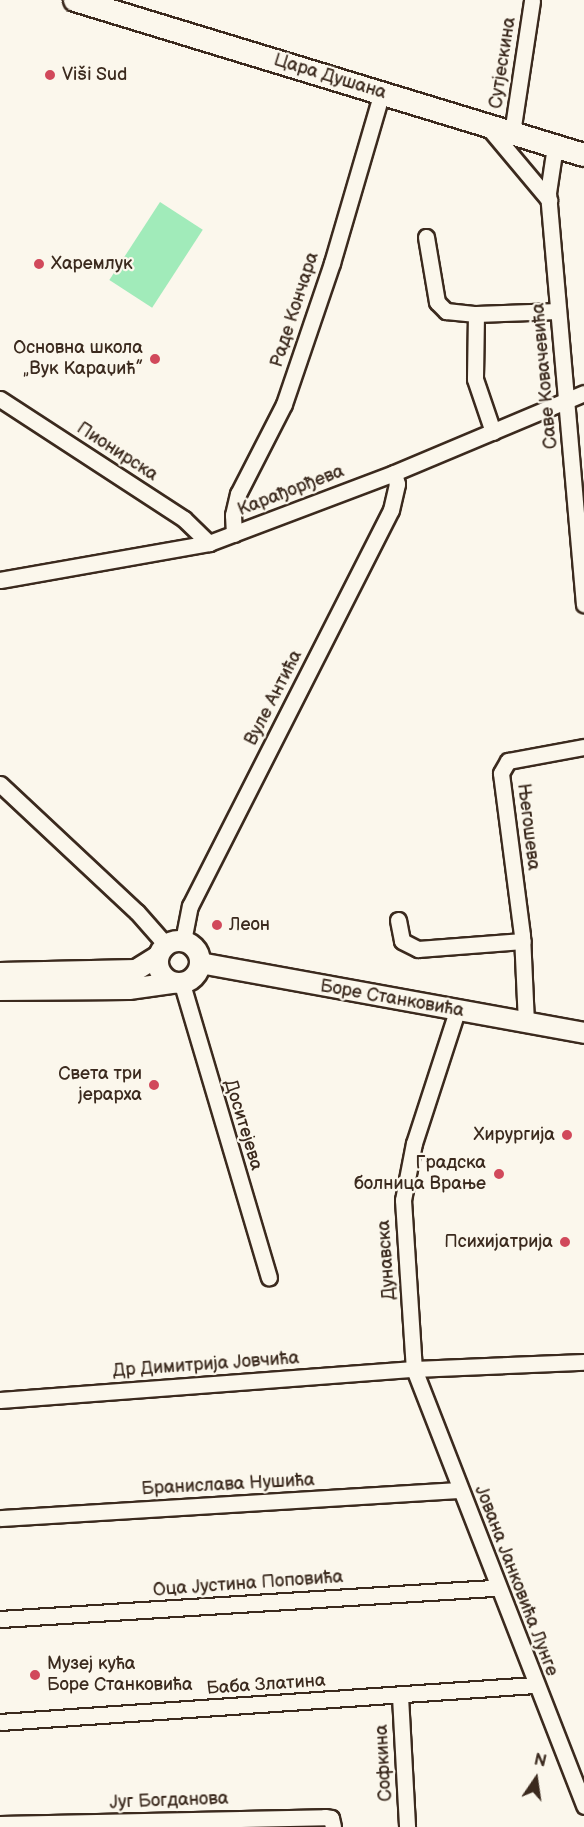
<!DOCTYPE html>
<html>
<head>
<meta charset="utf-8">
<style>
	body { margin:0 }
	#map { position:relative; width:584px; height:1827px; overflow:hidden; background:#fbf7ec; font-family:"Balsamiq Sans",sans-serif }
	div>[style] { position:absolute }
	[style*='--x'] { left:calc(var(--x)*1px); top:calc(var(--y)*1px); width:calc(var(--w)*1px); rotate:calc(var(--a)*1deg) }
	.green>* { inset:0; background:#a1ebba; transform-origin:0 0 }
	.roads { filter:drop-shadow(2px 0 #3b2a1e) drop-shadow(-2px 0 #3b2a1e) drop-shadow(0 2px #3b2a1e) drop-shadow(0 -2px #3b2a1e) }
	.minor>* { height:15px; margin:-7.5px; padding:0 7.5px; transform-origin:7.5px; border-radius:7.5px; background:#fbf7ec }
	.tertiary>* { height:20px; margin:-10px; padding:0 10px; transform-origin:10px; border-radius:10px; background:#fbf7ec }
	.tertiary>.ring { margin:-10px; padding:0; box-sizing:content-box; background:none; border:20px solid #fbf7ec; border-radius:50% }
	.secondary>* { height:22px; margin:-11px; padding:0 11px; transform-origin:11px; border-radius:11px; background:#fbf7ec }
	.dots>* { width:16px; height:16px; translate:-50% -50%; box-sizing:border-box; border:3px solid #fbf7ec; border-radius:50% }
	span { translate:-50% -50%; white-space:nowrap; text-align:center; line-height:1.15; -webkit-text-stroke:4.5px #fbf7ec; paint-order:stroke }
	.street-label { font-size:18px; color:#3b2a1e }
	.poi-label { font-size:18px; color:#3b2a1e }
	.left { translate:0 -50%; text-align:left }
	.right { translate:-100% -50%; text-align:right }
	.north { position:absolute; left:506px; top:1749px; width:60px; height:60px; -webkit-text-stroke:4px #fbf7ec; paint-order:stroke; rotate:13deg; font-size:16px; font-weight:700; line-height:24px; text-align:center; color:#3b2a1e }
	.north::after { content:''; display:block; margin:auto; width:21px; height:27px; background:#3b2a1e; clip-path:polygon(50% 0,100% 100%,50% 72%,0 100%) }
</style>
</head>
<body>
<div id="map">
	<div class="green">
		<div style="left:160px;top:202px;width:51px;height:93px;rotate:33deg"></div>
	</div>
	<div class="roads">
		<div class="minor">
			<div style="--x:487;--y:126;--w:97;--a:50"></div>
			<div style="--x:512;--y:133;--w:134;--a:-81.4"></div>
			<div style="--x:555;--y:146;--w:48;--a:98.5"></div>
			<div style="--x:548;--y:193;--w:413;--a:85"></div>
			<div style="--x:426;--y:237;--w:66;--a:80.4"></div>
			<div style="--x:437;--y:302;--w:13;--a:45"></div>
			<div style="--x:446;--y:311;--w:30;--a:6"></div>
			<div style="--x:476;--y:314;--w:82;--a:-2.1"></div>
			<div style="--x:476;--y:314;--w:65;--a:90.9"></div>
			<div style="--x:475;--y:379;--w:56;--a:71.2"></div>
			<div style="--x:0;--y:399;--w:220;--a:33.1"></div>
			<div style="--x:184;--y:519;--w:35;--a:44"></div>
			<div style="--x:234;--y:534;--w:19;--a:-93"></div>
			<div style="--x:233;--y:515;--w:22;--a:-77"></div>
			<div style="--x:238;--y:494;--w:101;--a:-62.9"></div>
			<div style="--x:284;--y:404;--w:149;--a:-71.2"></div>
			<div style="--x:332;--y:263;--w:178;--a:-73.7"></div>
			<div style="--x:0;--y:580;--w:212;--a:-10"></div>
			<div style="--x:209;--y:543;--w:198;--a:-20.7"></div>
			<div style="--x:394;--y:473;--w:206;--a:-22.8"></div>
			<div style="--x:0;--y:784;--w:187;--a:43.1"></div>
			<div style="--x:137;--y:912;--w:44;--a:48.7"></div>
			<div style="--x:398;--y:920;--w:21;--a:79"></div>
			<div style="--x:402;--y:941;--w:18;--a:27"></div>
			<div style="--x:418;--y:949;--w:105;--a:-4.4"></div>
			<div style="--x:183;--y:941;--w:36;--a:-79"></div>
			<div style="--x:190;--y:906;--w:444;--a:-63.1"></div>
			<div style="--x:391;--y:510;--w:27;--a:-77"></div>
			<div style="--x:397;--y:484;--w:11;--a:-105"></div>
			<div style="--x:182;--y:984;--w:306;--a:73.5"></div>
			<div style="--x:457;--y:1011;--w:139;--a:108"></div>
			<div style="--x:414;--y:1143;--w:58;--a:100.9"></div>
			<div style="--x:403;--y:1200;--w:169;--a:86.3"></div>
			<div style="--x:414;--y:1369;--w:469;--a:68.7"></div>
			<div style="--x:526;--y:1023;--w:88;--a:-92.6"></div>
			<div style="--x:522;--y:935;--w:163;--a:-97.4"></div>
			<div style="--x:501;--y:773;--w:14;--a:-60"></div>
			<div style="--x:508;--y:761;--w:77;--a:-10.4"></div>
			<div style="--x:0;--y:1400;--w:415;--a:-4.3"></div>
			<div style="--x:414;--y:1369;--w:170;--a:-2.4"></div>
			<div style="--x:0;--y:1518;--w:460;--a:-3.5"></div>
			<div style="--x:0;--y:1619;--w:499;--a:-3.6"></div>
			<div style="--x:400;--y:1696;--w:131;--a:86.9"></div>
			<div style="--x:0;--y:1722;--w:536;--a:-3.96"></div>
			<div style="--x:0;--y:1824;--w:325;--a:-1.2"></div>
			<div style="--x:325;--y:1817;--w:6;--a:9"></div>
			<div style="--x:331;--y:1818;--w:9;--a:77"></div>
		</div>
		<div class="tertiary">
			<div class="ring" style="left:158px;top:941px;width:22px;height:22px"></div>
			<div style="--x:200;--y:963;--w:390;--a:10.3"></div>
			<div style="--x:0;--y:973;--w:136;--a:-1.3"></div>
			<div style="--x:136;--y:970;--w:26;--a:-32"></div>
			<div style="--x:0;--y:990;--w:129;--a:-0.4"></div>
			<div style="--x:129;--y:989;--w:43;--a:-7.9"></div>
		</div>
		<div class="secondary">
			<div style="--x:75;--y:0;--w:532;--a:16.94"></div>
		</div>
	</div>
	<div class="dots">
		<div style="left:50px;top:75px;background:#d1495b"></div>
		<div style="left:39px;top:264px;background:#d1495b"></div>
		<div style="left:155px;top:359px;background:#d1495b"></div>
		<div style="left:217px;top:925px;background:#d1495b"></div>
		<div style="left:154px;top:1085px;background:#d1495b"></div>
		<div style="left:567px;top:1135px;background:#d1495b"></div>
		<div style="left:499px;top:1174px;background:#d1495b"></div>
		<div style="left:565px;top:1242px;background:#d1495b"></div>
		<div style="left:35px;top:1675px;background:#d1495b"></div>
	</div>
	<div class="street-label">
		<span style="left:503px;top:63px;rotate:-81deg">Сутјескина</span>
		<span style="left:330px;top:77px;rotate:17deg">Цара Душана</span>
		<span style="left:295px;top:310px;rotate:-72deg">Раде Кончара</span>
		<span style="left:545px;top:376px;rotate:-95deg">Саве Ковачевића</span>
		<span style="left:117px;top:452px;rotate:33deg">Пионирска</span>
		<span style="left:291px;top:491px;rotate:-21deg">Карађорђева</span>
		<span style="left:274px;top:698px;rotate:-63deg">Вуле Антића</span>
		<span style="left:528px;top:827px;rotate:83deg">Његошева</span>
		<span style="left:392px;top:999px;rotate:10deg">Боре Станковића</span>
		<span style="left:243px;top:1125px;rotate:73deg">Доситејева</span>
		<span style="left:387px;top:1260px;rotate:-94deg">Дунавска</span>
		<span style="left:206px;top:1365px;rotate:-4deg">Др Димитрија Јовчића</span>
		<span style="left:228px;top:1485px;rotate:-3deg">Бранислава Нушића</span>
		<span style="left:516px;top:1581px;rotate:69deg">Јована Јанковића Лунге</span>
		<span style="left:248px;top:1584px;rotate:-4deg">Оца Јустина Поповића</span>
		<span style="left:266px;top:1685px;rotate:-4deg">Баба Златина</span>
		<span style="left:384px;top:1763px;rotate:-93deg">Софкина</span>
		<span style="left:169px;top:1801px;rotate:-2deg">Југ Богданова</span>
	</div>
	<div class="poi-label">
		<span class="left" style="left:62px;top:75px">Viši Sud</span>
		<span class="left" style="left:51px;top:264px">Харемлук</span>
		<span class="right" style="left:143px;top:359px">Основна школа<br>„Вук Караџић”</span>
		<span class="left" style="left:229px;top:925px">Леон</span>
		<span class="right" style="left:142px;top:1085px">Света три<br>јерарха</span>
		<span class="right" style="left:555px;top:1135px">Хирургија</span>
		<span class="right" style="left:486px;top:1174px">Градска<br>болница Врање</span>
		<span class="right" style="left:553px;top:1242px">Психијатрија</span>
		<span class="left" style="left:47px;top:1675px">Музеј кућа<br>Боре Станковића</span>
	</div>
	<div class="north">N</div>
</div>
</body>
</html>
